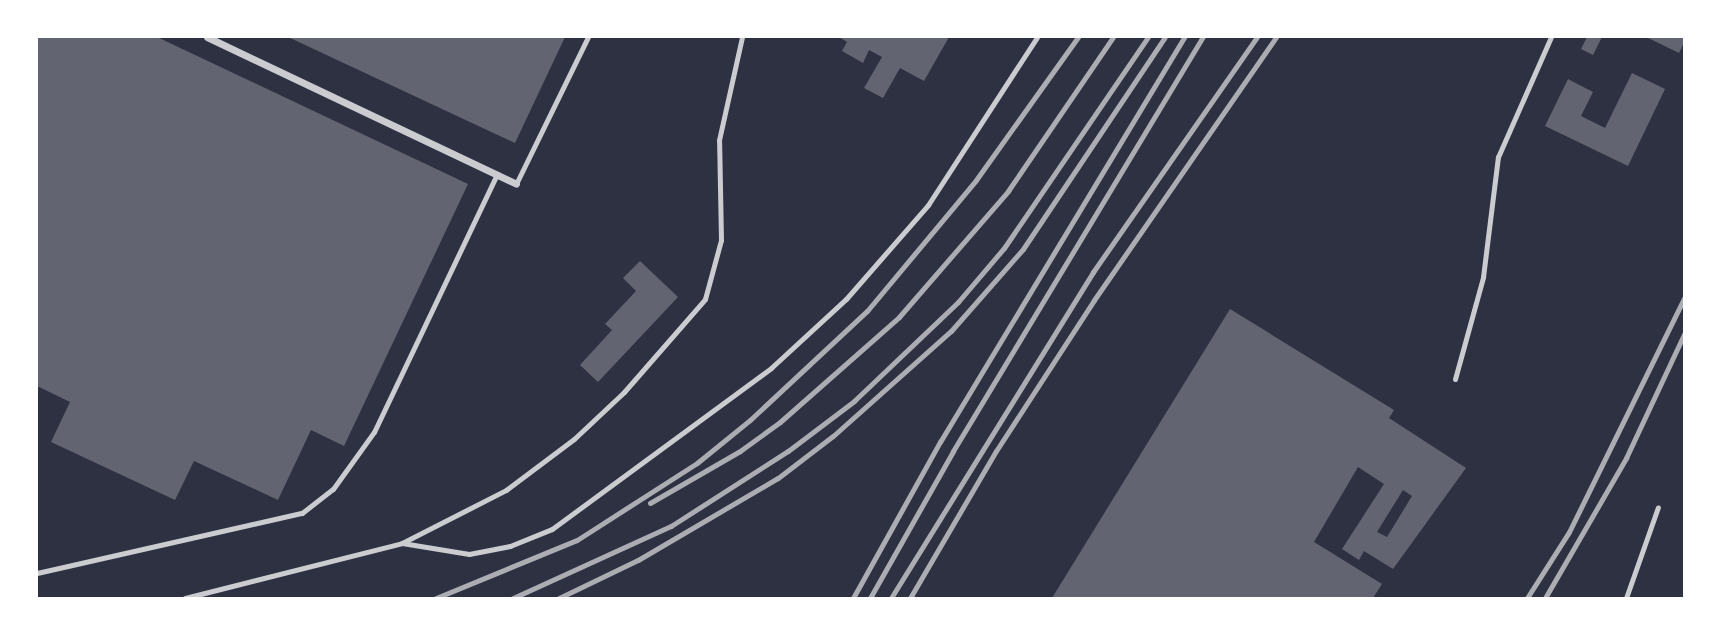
<!DOCTYPE html>
<html>
<head>
<meta charset="utf-8">
<style>
	body { margin:0 }
	#map { position:relative; width:1721px; height:635px; overflow:hidden; background:#2d3142; font-family:Cabin,sans-serif }
	div>[style] { position:absolute }
	[style*='--x'] { left:calc(var(--x)*1px); top:calc(var(--y)*1px); width:calc(var(--w)*1px); rotate:calc(var(--a)*1deg) }
	.building>* { inset:0; background:#626471 }
	.service>* { height:5px; margin:-2.5px; padding:0 2.5px; transform-origin:2.5px; border-radius:2.5px; background:#caccd0 }
	.minor>* { height:7px; margin:-3.5px; padding:0 3.5px; transform-origin:3.5px; border-radius:3.5px; background:#caccd0 }
	.rail>* { height:5px; margin:-2.5px; padding:0 2.5px; transform-origin:2.5px; border-radius:2.5px; background:#abadb3 }
	span { translate:-50% -50%; white-space:nowrap; text-align:center; line-height:1.15; -webkit-text-stroke:7px #fff; paint-order:stroke }
	.frame { position:absolute; inset:0; border:38px solid #fff; pointer-events:none }
</style>
</head>
<body>
<div id="map">
	<div class="building">
		<div style="clip-path:polygon(37px 37px,157px 37px,468px 184px,344px 446px,311px 430px,278px 500px,194px 461px,175px 500px,51px 442px,70px 402px,37px 386px)"></div>
		<div style="clip-path:polygon(288px 37px,565px 37px,515px 143px)"></div>
		<div style="clip-path:polygon(839px 37px,949px 37px,924px 81px,900px 68px,883px 98px,864px 88px,882px 57px,869px 50px,863px 63px,842px 51px,847px 42px)"></div>
		<div style="clip-path:polygon(1587px 37px,1602px 37px,1593px 55px,1581px 49px)"></div>
		<div style="clip-path:polygon(1646px 37px,1684px 37px,1684px 43px,1679px 53px)"></div>
		<div style="clip-path:polygon(1632px 73px,1665px 89px,1628px 166px,1545px 126px,1568px 79px,1593px 92px,1581px 116px,1605px 128px)"></div>
		<div style="clip-path:polygon(640px 261px,678px 297px,598px 382px,580px 365px,612px 330px,605px 324px,636px 291px,623px 278px)"></div>
		<div style="clip-path:polygon(evenodd,1230px 309px,1394px 410px,1389px 418px,1466px 468px,1393px 569px,1364px 551px,1359px 560px,1342px 549px,1384px 484px,1358px 467px,1314px 542px,1382px 584px,1373px 598px,1052px 598px,1230px 309px,1403px 490px,1412px 496px,1387px 537px,1377px 532px,1403px 490px)"></div>
	</div>
	<div class="service">
		<div style="--x:516;--y:184;--w:164;--a:-63.9"></div>
		<div style="--x:1455;--y:379;--w:106;--a:-74.6"></div>
		<div style="--x:1483;--y:277;--w:121;--a:-82.9"></div>
		<div style="--x:1498;--y:157;--w:131;--a:-66.2"></div>
		<div style="--x:402;--y:543;--w:68;--a:9.3"></div>
		<div style="--x:469;--y:554;--w:42;--a:-11"></div>
		<div style="--x:510;--y:546;--w:45;--a:-22"></div>
		<div style="--x:552;--y:529;--w:272;--a:-36.3"></div>
		<div style="--x:771;--y:368;--w:102;--a:-42.6"></div>
		<div style="--x:846;--y:299;--w:125;--a:-48.9"></div>
		<div style="--x:928;--y:205;--w:200;--a:-57"></div>
		<div style="--x:37;--y:573;--w:272;--a:-12.8"></div>
		<div style="--x:302;--y:513;--w:39;--a:-38"></div>
		<div style="--x:333;--y:489;--w:70;--a:-54.3"></div>
		<div style="--x:374;--y:432;--w:286;--a:-64.5"></div>
		<div style="--x:185;--y:598;--w:224;--a:-14.2"></div>
		<div style="--x:402;--y:543;--w:117;--a:-27"></div>
		<div style="--x:506;--y:490;--w:85;--a:-36.9"></div>
		<div style="--x:574;--y:439;--w:69;--a:-43.2"></div>
		<div style="--x:624;--y:392;--w:123;--a:-48.9"></div>
		<div style="--x:705;--y:299;--w:61;--a:-74.8"></div>
		<div style="--x:721;--y:240;--w:100;--a:-91.1"></div>
		<div style="--x:719;--y:140;--w:106;--a:-77.4"></div>
		<div style="--x:1626;--y:598;--w:96;--a:-70.6"></div>
	</div>
	<div class="minor">
		<div style="--x:207;--y:37;--w:342;--a:25.4"></div>
	</div>
	<div class="rail">
		<div style="--x:650;--y:503;--w:104;--a:-30"></div>
		<div style="--x:740;--y:451;--w:49;--a:-35.9"></div>
		<div style="--x:780;--y:422;--w:159;--a:-41.4"></div>
		<div style="--x:899;--y:317;--w:167;--a:-49.1"></div>
		<div style="--x:1008;--y:191;--w:186;--a:-55.7"></div>
		<div style="--x:436;--y:598;--w:152;--a:-22.4"></div>
		<div style="--x:577;--y:540;--w:143;--a:-32.7"></div>
		<div style="--x:697;--y:463;--w:68;--a:-39.1"></div>
		<div style="--x:750;--y:420;--w:160;--a:-43"></div>
		<div style="--x:867;--y:311;--w:170;--a:-50.2"></div>
		<div style="--x:976;--y:180;--w:176;--a:-54.5"></div>
		<div style="--x:513;--y:598;--w:174;--a:-24.5"></div>
		<div style="--x:671;--y:526;--w:139;--a:-32.7"></div>
		<div style="--x:788;--y:451;--w:83;--a:-37.1"></div>
		<div style="--x:854;--y:401;--w:144;--a:-43.6"></div>
		<div style="--x:958;--y:302;--w:71;--a:-49.6"></div>
		<div style="--x:1004;--y:248;--w:255;--a:-55.7"></div>
		<div style="--x:559;--y:598;--w:88;--a:-25.7"></div>
		<div style="--x:638;--y:560;--w:162;--a:-30.4"></div>
		<div style="--x:778;--y:478;--w:69;--a:-37.4"></div>
		<div style="--x:833;--y:436;--w:158;--a:-41.7"></div>
		<div style="--x:951;--y:331;--w:109;--a:-48.7"></div>
		<div style="--x:1023;--y:249;--w:255;--a:-56.2"></div>
		<div style="--x:853;--y:598;--w:179;--a:-60.9"></div>
		<div style="--x:940;--y:442;--w:473;--a:-58.9"></div>
		<div style="--x:870;--y:598;--w:169;--a:-60.5"></div>
		<div style="--x:953;--y:451;--w:484;--a:-58.9"></div>
		<div style="--x:891;--y:598;--w:384;--a:-58.2"></div>
		<div style="--x:1093;--y:272;--w:287;--a:-55.1"></div>
		<div style="--x:910;--y:598;--w:170;--a:-59.7"></div>
		<div style="--x:996;--y:451;--w:180;--a:-57"></div>
		<div style="--x:1094;--y:300;--w:320;--a:-55.3"></div>
		<div style="--x:1527;--y:598;--w:78;--a:-57.5"></div>
		<div style="--x:1569;--y:532;--w:261;--a:-63.8"></div>
		<div style="--x:1545;--y:598;--w:162;--a:-59.9"></div>
		<div style="--x:1626;--y:458;--w:137;--a:-64.9"></div>
	</div>
	<div class="frame"></div>
</div>
</body>
</html>
